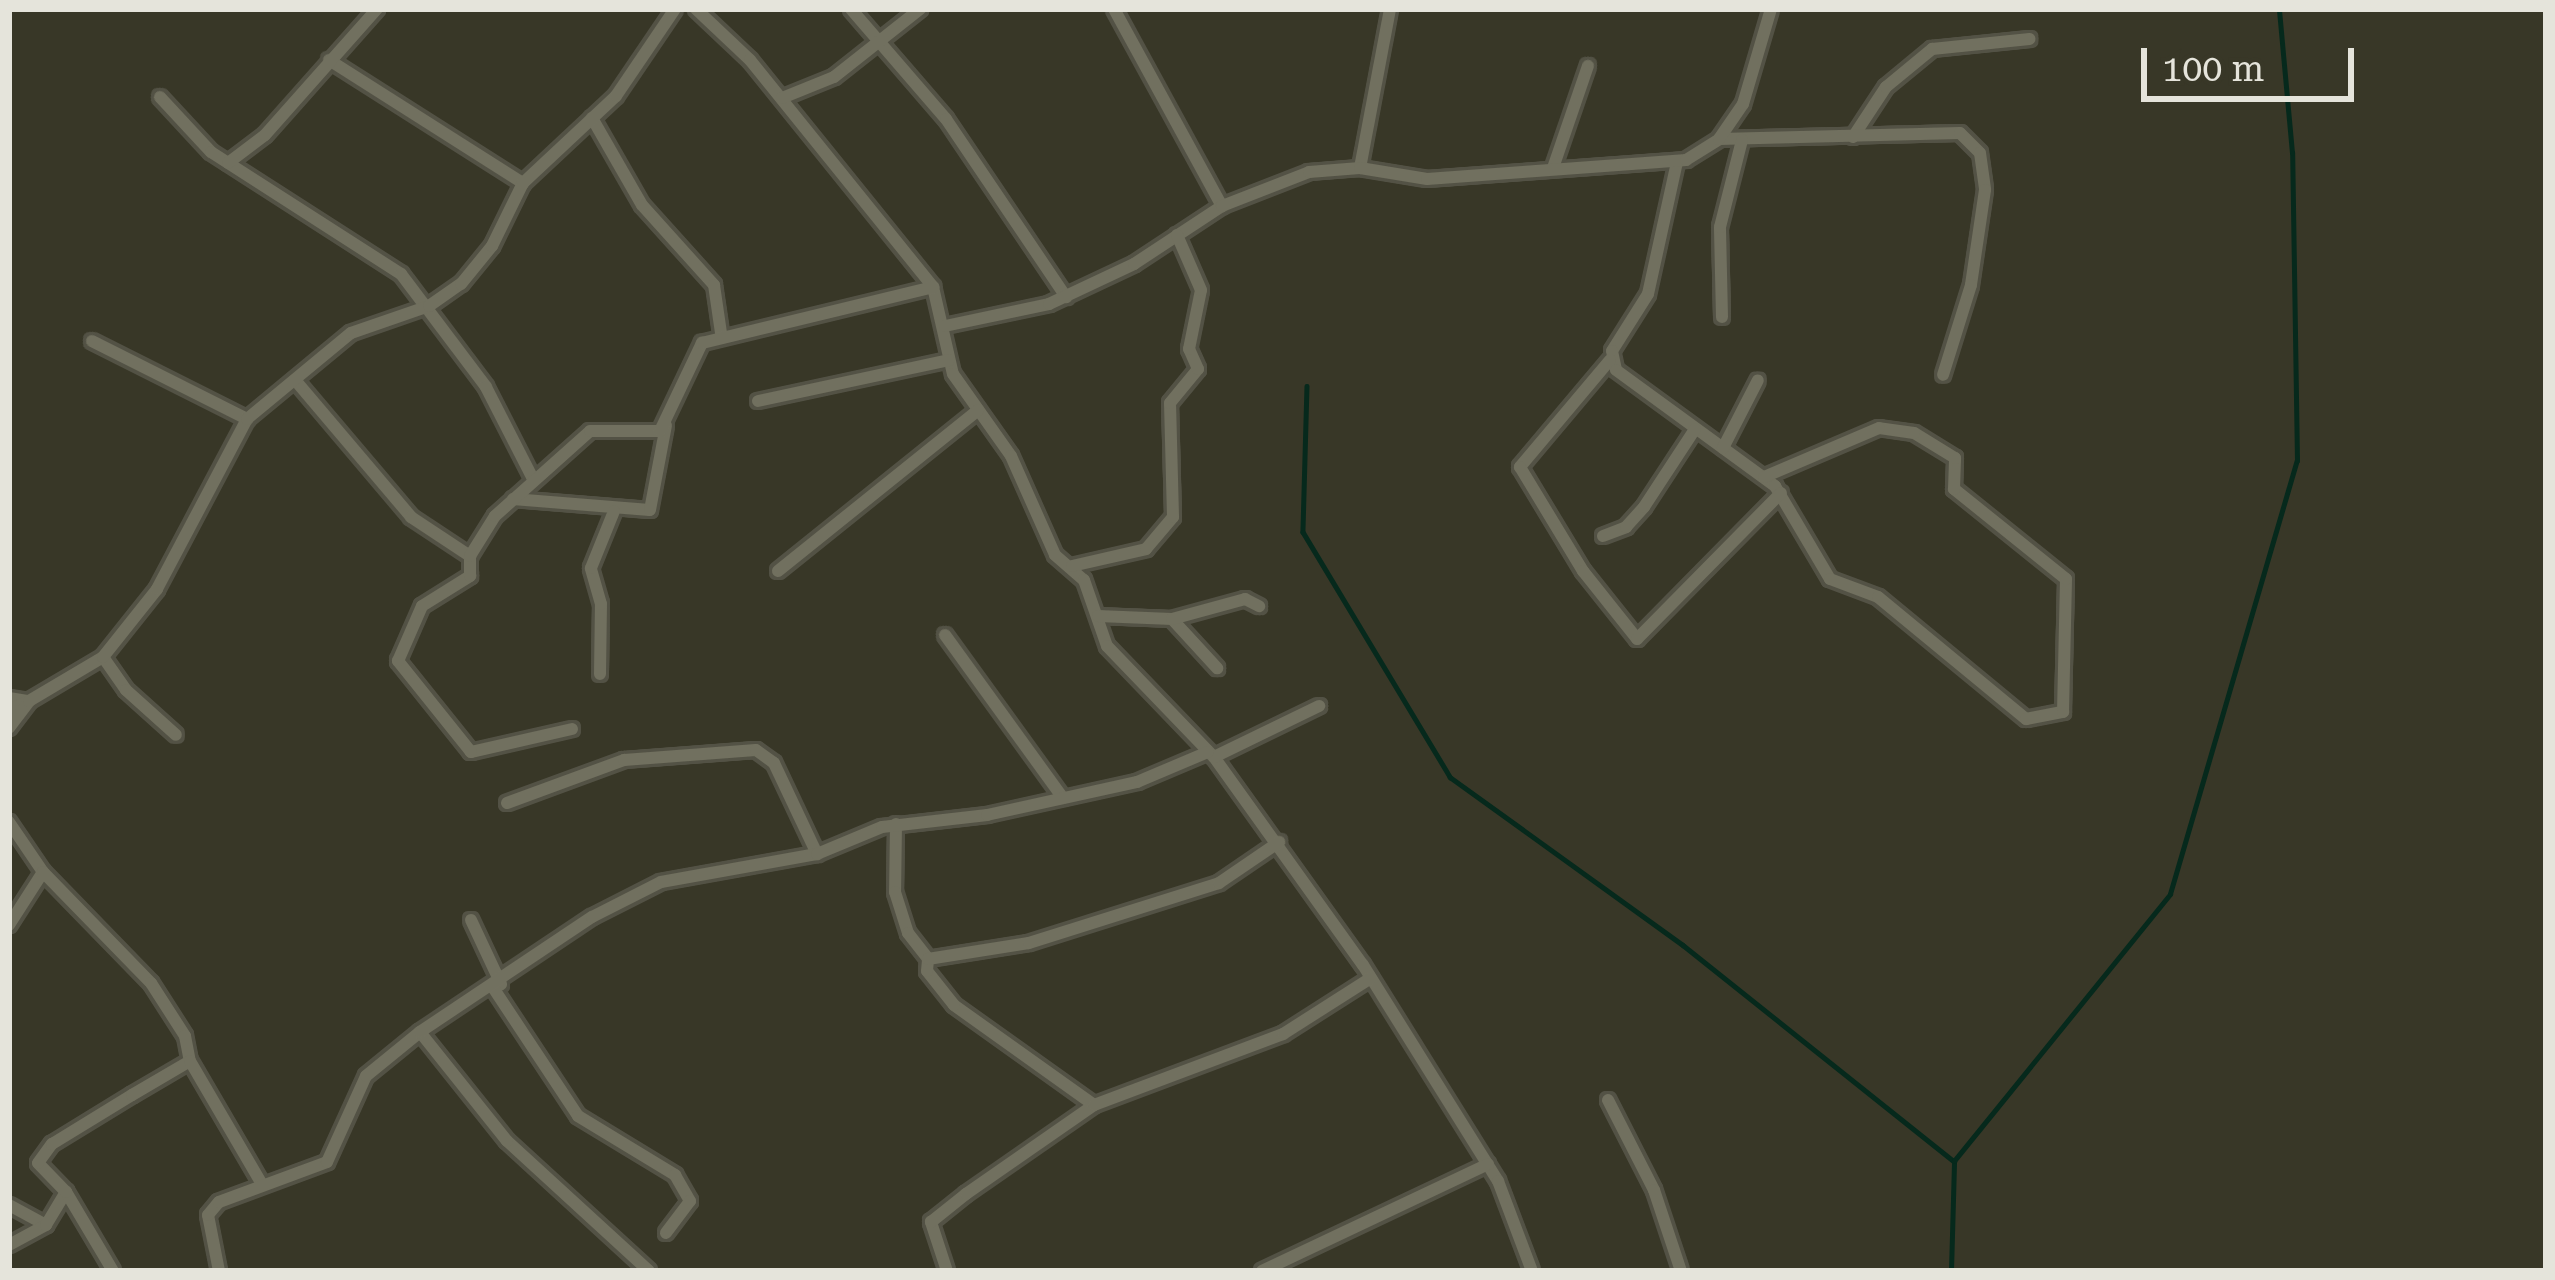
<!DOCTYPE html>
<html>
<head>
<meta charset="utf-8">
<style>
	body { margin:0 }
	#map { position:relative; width:2555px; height:1280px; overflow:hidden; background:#383727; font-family:"Roboto Serif",serif }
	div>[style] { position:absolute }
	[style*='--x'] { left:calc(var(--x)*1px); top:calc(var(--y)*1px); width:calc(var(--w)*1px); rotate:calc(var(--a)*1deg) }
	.stream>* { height:4.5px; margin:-2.25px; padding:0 2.25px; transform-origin:2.25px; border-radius:2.25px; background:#06291c }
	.roads { filter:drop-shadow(3px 0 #535245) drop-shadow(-3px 0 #535245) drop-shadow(0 3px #535245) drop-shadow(0 -3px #535245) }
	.street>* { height:12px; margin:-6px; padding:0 6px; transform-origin:6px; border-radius:6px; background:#71705f }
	span { translate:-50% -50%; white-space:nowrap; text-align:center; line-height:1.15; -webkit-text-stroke:12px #383727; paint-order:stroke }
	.frame { position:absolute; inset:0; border:12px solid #e5e4db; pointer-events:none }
	.scale { position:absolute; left:2141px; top:48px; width:213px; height:54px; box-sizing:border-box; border:6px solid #e5e4db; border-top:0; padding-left:15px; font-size:36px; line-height:42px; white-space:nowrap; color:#e5e4db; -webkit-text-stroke:9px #383727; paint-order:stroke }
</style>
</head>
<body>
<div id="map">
	<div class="stream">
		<div style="--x:1307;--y:386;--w:146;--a:91.6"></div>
		<div style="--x:1303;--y:532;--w:286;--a:59"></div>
		<div style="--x:1450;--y:777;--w:287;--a:35.8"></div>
		<div style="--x:1683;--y:945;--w:347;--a:38.6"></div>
		<div style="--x:1951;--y:1271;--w:110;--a:-88.4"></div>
		<div style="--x:1954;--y:1161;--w:343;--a:-51"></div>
		<div style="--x:2170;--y:894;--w:451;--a:-73.7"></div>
		<div style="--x:2297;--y:461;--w:308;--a:-90.9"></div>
		<div style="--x:2292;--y:153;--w:145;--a:-95.2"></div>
	</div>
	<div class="roads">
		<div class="street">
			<div style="--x:696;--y:9;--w:74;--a:43.4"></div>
			<div style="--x:750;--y:60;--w:292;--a:51.1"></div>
			<div style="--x:933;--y:287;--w:89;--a:77.1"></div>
			<div style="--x:953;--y:374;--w:100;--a:54.7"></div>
			<div style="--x:1011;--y:456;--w:108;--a:66"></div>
			<div style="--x:1055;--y:555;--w:38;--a:41"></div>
			<div style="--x:1084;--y:580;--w:70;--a:70.8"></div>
			<div style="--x:1107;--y:646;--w:154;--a:46.1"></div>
			<div style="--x:1214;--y:757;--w:256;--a:54.4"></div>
			<div style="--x:1363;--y:965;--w:255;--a:58"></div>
			<div style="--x:1498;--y:1181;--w:96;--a:69.3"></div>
			<div style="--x:851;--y:9;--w:145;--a:49.2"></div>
			<div style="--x:946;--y:119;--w:215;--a:56"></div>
			<div style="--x:1114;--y:9;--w:225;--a:61.3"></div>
			<div style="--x:329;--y:60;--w:230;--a:32.4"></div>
			<div style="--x:160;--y:97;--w:75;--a:47.2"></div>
			<div style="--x:211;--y:152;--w:226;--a:32.7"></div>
			<div style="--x:401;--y:274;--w:141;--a:53"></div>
			<div style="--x:486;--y:387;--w:101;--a:62.9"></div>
			<div style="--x:782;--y:98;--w:56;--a:-22"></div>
			<div style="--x:834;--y:77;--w:110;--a:-38.3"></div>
			<div style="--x:592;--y:118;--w:100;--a:60.1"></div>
			<div style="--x:642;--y:205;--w:108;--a:48"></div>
			<div style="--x:714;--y:285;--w:49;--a:81.7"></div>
			<div style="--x:1853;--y:137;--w:60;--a:-56.6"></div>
			<div style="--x:1886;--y:87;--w:60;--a:-39.6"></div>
			<div style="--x:1932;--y:49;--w:98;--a:-5.9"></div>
			<div style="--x:1719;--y:139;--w:241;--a:-1.4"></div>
			<div style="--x:1960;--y:133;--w:28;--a:45"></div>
			<div style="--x:1980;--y:153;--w:37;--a:82"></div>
			<div style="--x:1985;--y:190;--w:96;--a:98.4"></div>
			<div style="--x:1971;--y:285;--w:94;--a:107.3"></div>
			<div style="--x:1677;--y:162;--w:135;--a:102.4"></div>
			<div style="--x:1648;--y:294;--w:67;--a:122.3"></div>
			<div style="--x:1612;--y:351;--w:19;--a:78"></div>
			<div style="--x:1616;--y:370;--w:197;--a:36.1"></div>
			<div style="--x:1775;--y:486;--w:108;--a:59.4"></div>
			<div style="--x:1830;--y:579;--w:51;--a:20.6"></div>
			<div style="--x:1878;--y:597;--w:192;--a:39.5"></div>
			<div style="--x:2026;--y:719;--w:38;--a:-11"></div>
			<div style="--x:2063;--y:712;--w:133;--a:-88.7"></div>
			<div style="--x:2066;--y:579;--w:144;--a:-141.2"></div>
			<div style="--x:1954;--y:489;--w:31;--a:-88"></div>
			<div style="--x:1955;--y:458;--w:48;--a:-148.6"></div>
			<div style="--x:1914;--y:433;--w:35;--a:-172"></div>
			<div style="--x:1879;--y:428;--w:125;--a:156.9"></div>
			<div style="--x:228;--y:163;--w:46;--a:-37.1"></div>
			<div style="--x:265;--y:135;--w:169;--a:-48.4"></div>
			<div style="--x:1360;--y:168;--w:162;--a:-79.3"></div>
			<div style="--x:1553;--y:168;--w:108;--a:-71.1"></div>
			<div style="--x:1722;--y:317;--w:90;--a:-91.3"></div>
			<div style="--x:1720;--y:227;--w:90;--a:-75.8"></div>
			<div style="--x:945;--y:326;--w:106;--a:-11.9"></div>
			<div style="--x:1049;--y:304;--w:94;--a:-25.2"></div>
			<div style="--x:1134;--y:264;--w:105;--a:-33.4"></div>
			<div style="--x:1222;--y:206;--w:93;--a:-21.3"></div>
			<div style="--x:1309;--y:172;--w:51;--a:-4.5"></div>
			<div style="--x:1360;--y:168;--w:68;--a:9.3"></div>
			<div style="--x:1427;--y:179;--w:260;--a:-4.2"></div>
			<div style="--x:1686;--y:160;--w:39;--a:-32"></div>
			<div style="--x:1719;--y:139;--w:42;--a:-55.6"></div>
			<div style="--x:1743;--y:104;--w:99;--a:-73.6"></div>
			<div style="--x:92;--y:341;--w:174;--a:26.7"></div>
			<div style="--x:1610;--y:360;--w:140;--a:130.1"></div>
			<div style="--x:1520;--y:467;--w:122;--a:58.8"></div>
			<div style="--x:1583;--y:571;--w:87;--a:51.5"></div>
			<div style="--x:1637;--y:639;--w:205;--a:-45.4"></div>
			<div style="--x:295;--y:380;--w:180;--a:49.7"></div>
			<div style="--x:411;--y:517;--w:71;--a:33.5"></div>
			<div style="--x:758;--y:401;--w:195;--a:-12.1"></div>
			<div style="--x:1723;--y:448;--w:76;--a:-62.8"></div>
			<div style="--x:513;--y:499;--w:137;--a:4.6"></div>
			<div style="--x:650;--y:510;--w:86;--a:-79.3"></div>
			<div style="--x:1603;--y:536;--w:25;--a:-21"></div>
			<div style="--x:1626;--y:527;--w:27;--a:-48"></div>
			<div style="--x:1644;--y:507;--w:93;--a:-56.8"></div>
			<div style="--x:1072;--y:566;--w:76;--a:-12.9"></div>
			<div style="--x:1146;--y:549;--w:42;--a:-49.8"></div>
			<div style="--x:1173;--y:517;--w:114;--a:-91.5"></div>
			<div style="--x:1170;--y:403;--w:44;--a:-50.5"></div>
			<div style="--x:1198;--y:369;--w:22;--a:-114"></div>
			<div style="--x:1189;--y:349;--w:60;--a:-78.5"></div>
			<div style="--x:1201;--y:290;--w:60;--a:-113.6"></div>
			<div style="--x:778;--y:571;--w:257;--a:-38.8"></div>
			<div style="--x:1098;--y:616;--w:74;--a:2.3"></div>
			<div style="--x:1172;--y:619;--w:67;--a:47.4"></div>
			<div style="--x:1172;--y:619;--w:76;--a:-15.3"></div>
			<div style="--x:1245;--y:599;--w:16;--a:27"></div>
			<div style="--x:945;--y:635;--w:201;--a:54.1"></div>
			<div style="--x:103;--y:657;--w:40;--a:55.1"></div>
			<div style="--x:126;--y:690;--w:67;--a:42"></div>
			<div style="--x:600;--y:674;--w:70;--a:-89.2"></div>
			<div style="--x:601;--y:604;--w:37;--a:-106"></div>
			<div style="--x:591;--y:568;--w:61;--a:-68"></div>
			<div style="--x:9;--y:698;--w:20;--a:9"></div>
			<div style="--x:29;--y:701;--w:22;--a:156"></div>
			<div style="--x:9;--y:728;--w:34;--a:-53"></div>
			<div style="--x:29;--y:701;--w:86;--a:-30.7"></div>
			<div style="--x:103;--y:657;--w:87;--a:-51.5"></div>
			<div style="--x:157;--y:589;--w:192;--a:-62.1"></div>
			<div style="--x:247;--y:419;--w:135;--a:-39.6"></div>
			<div style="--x:351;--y:333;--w:83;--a:-19.1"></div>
			<div style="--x:429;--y:306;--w:39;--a:-35"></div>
			<div style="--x:461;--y:284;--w:49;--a:-50.8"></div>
			<div style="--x:492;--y:246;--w:70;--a:-63.8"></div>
			<div style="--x:523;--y:183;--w:127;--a:-43.1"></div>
			<div style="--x:616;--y:96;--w:105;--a:-55.9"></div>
			<div style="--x:572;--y:729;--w:104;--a:167.2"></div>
			<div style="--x:471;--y:752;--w:117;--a:-128.7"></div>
			<div style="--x:398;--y:661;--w:60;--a:-66.4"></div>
			<div style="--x:422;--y:606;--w:57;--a:-32"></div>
			<div style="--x:470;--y:576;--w:20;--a:-90"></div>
			<div style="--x:470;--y:556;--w:47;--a:-58"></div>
			<div style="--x:495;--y:516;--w:127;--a:-41.8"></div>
			<div style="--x:590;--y:431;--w:70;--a:0"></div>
			<div style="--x:660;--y:431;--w:98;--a:-64.5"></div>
			<div style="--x:702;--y:343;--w:238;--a:-13.6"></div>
			<div style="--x:1214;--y:757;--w:117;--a:-25.9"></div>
			<div style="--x:507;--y:803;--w:125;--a:-20.2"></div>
			<div style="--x:624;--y:760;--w:132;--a:-4.3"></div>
			<div style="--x:756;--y:750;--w:22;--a:36"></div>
			<div style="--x:774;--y:763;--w:101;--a:64.7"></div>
			<div style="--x:9;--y:822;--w:60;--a:55.8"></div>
			<div style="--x:43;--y:872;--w:63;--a:122.7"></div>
			<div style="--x:896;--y:824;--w:68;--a:90.8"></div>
			<div style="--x:895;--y:892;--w:43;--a:72.4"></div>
			<div style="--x:908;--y:933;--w:33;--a:52"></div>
			<div style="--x:43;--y:872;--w:155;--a:45.8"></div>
			<div style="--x:151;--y:983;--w:63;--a:57.3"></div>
			<div style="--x:185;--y:1036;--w:25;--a:79"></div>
			<div style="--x:471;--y:920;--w:71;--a:64.9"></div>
			<div style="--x:494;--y:989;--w:152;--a:56.5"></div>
			<div style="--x:578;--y:1116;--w:114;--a:31.3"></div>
			<div style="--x:675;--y:1175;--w:30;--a:60"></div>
			<div style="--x:690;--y:1201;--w:40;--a:127"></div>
			<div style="--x:1608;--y:1100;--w:101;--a:62.9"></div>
			<div style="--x:1654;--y:1190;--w:85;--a:71.6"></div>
			<div style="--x:1094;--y:1105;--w:172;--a:-144.5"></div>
			<div style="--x:954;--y:1005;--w:43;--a:-128.5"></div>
			<div style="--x:927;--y:971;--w:12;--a:-85"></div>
			<div style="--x:928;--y:959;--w:102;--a:-9"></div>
			<div style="--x:1029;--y:943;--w:199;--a:-17.5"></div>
			<div style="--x:1219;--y:883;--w:73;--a:-34.3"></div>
			<div style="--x:9;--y:1205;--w:42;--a:28.4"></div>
			<div style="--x:9;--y:1245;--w:42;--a:-28.4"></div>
			<div style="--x:46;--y:1225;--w:39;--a:-59"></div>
			<div style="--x:113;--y:1271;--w:92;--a:-120.7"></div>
			<div style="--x:66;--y:1192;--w:40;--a:-134"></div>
			<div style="--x:38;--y:1163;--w:24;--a:-54"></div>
			<div style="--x:52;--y:1144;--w:94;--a:-31.5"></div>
			<div style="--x:132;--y:1095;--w:67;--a:-30.4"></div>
			<div style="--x:190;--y:1061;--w:143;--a:59.7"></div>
			<div style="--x:219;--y:1271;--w:57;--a:-101.1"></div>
			<div style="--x:208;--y:1215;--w:17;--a:-50"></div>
			<div style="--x:219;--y:1202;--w:115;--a:-20.3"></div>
			<div style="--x:327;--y:1162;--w:94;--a:-65.6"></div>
			<div style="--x:366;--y:1076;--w:70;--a:-39.2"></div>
			<div style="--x:649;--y:1271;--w:193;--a:-137.5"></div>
			<div style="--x:507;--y:1141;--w:139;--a:-128.6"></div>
			<div style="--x:420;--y:1032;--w:207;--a:-33.8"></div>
			<div style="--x:592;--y:917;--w:77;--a:-26.9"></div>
			<div style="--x:661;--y:882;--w:158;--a:-10.2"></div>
			<div style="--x:817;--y:854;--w:70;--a:-22.6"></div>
			<div style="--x:882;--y:827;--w:106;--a:-6.5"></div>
			<div style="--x:987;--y:815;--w:154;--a:-12.4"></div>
			<div style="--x:1137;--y:782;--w:77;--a:-22.9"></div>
			<div style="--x:947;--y:1271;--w:52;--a:-108.1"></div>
			<div style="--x:931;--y:1222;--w:45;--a:-38.7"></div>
			<div style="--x:966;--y:1194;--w:156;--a:-34.8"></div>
			<div style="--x:1094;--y:1105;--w:202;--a:-20.6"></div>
			<div style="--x:1283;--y:1034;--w:104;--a:-32.5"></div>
			<div style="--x:1262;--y:1271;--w:250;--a:-25.3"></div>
		</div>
	</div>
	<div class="frame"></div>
	<div class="scale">100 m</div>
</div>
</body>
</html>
